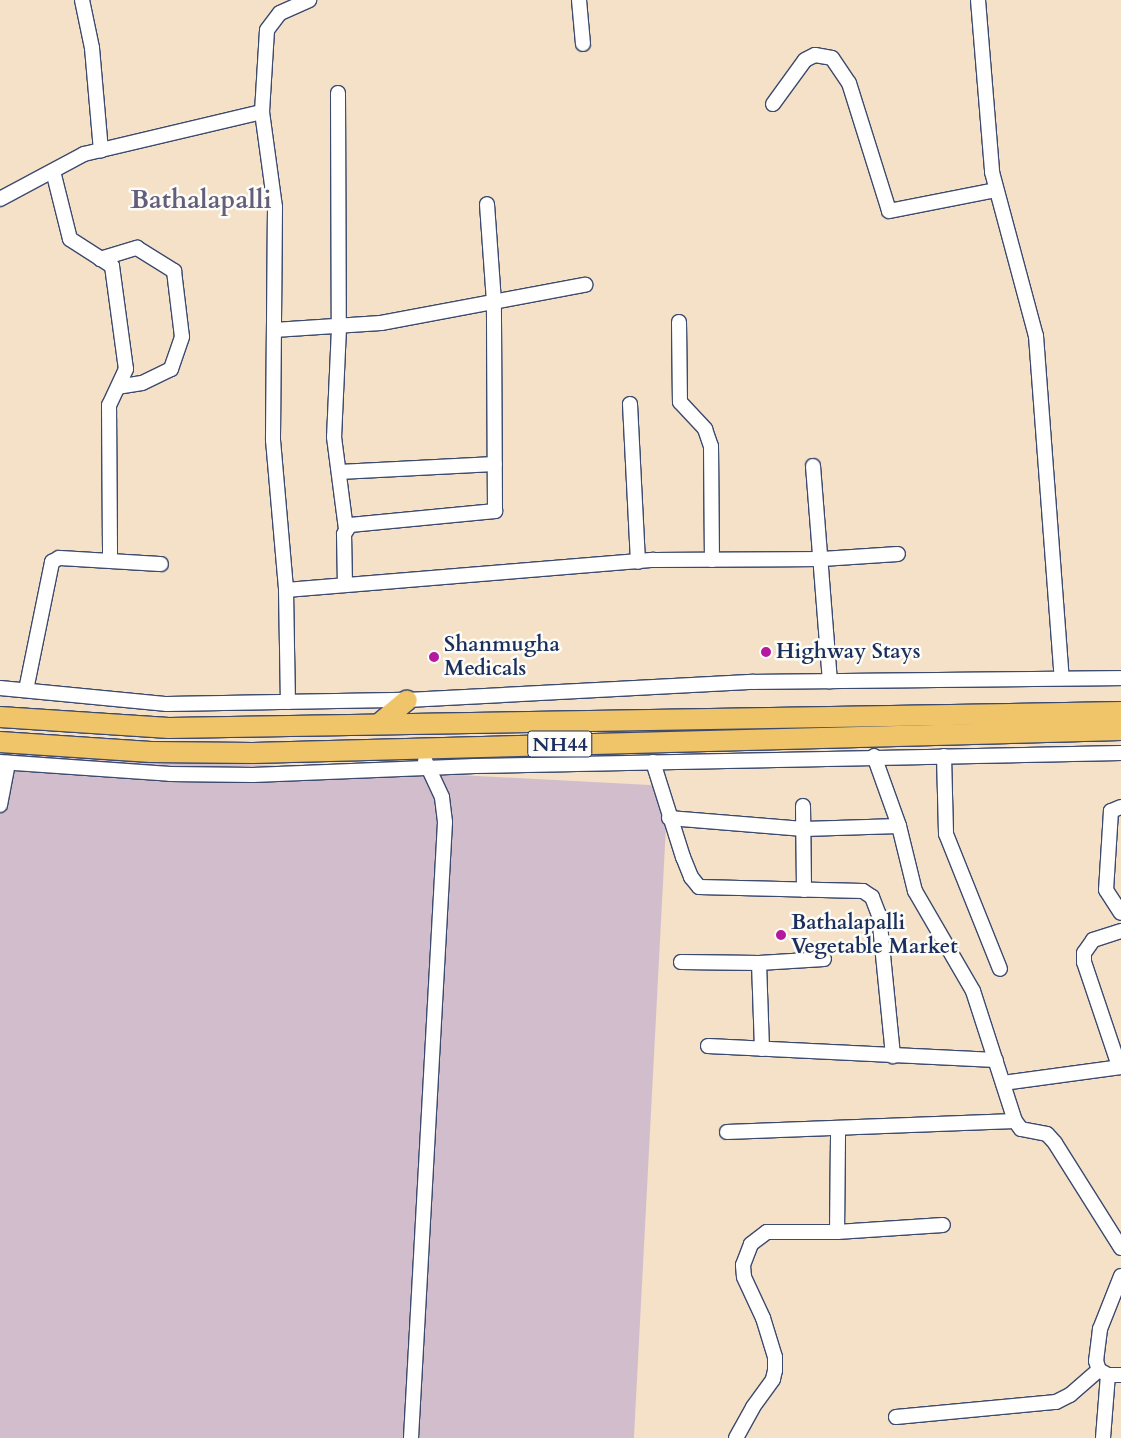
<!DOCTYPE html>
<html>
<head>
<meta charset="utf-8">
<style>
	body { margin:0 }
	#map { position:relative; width:1121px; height:1438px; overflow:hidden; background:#f4e1c7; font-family:Cardo,serif }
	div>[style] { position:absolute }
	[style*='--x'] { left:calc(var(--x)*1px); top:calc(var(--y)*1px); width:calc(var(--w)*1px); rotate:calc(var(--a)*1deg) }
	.industrial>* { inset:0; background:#d1bdcc; transform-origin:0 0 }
	.roads { filter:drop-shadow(1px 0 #3c4a6e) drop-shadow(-1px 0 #3c4a6e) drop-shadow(0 1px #3c4a6e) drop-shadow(0 -1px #3c4a6e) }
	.minor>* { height:14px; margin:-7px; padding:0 7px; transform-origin:7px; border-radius:7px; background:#fff }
	.highway>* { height:20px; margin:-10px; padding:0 10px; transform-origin:10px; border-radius:10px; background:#f0c469 }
	.dots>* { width:14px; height:14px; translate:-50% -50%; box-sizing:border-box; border:2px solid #fdfcf7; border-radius:50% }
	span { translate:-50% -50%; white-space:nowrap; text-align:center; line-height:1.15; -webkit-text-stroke:5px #fdfcf7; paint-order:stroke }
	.shield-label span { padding:1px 4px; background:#fdfcf7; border:1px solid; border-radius:4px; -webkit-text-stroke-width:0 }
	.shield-label { font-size:20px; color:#1b2f5e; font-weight:700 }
	.poi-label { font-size:21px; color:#1b2f5e; font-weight:700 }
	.left { translate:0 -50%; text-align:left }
	.district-label { font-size:26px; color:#625e7b; font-weight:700 }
</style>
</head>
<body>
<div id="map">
	<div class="industrial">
		<div style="left:0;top:751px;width:669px;height:687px;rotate:3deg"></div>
	</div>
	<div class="roads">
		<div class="minor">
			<div style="--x:82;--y:0;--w:49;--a:78.2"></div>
			<div style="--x:92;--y:48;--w:103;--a:85"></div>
			<div style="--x:579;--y:0;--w:44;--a:84.8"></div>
			<div style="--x:978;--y:0;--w:173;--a:85.3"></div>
			<div style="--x:992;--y:172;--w:170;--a:75"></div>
			<div style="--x:1036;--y:336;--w:343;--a:85.7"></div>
			<div style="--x:338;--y:93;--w:235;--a:89.8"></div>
			<div style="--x:339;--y:328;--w:109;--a:92.6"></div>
			<div style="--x:334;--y:437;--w:94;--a:82.6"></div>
			<div style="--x:773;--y:104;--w:54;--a:-54"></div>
			<div style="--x:805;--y:60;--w:11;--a:-27"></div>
			<div style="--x:815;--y:55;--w:17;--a:10"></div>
			<div style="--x:832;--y:58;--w:30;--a:56"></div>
			<div style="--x:849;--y:83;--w:134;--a:72.6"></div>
			<div style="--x:889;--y:211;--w:109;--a:-11.1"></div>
			<div style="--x:262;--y:112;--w:82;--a:-86.5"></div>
			<div style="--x:267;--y:30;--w:21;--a:-53"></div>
			<div style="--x:280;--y:13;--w:32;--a:-24"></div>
			<div style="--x:53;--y:171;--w:70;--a:76"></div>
			<div style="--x:70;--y:239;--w:50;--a:32.7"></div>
			<div style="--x:112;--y:266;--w:104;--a:82.3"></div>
			<div style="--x:126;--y:369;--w:40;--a:115"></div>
			<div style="--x:109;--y:405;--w:155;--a:89.6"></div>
			<div style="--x:0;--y:199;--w:95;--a:-28.2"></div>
			<div style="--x:84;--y:154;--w:183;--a:-13.3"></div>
			<div style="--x:262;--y:112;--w:96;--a:82.2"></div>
			<div style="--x:275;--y:207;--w:233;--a:90.5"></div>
			<div style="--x:273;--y:440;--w:151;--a:85"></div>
			<div style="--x:286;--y:590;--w:112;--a:89"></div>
			<div style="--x:100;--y:259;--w:39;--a:-17"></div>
			<div style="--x:137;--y:248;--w:44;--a:31.9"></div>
			<div style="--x:174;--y:271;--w:66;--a:83.1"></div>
			<div style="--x:182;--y:337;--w:34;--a:109"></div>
			<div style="--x:171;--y:369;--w:32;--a:154"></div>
			<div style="--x:142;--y:383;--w:24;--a:171"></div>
			<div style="--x:679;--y:322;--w:80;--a:89.3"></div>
			<div style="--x:680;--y:402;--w:37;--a:47"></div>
			<div style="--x:705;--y:429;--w:18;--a:71"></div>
			<div style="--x:711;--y:446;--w:114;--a:89.5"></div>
			<div style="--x:274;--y:330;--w:107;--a:-3.7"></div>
			<div style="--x:381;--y:323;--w:208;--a:-10.6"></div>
			<div style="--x:630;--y:404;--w:158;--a:87.1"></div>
			<div style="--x:813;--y:466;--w:216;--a:85.5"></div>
			<div style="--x:339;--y:472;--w:156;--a:-2.9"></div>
			<div style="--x:345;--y:585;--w:51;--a:-91.1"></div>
			<div style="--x:344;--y:534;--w:11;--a:-56"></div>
			<div style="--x:350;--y:525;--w:146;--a:-5.5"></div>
			<div style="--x:495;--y:511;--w:209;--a:-90.3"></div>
			<div style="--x:494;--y:302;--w:98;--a:-94.1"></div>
			<div style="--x:286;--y:590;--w:369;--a:-4.7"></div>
			<div style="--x:654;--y:560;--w:168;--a:-0.3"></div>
			<div style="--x:822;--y:559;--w:76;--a:-3.8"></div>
			<div style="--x:0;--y:688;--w:168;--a:5.5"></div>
			<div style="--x:167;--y:704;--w:240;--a:-1"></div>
			<div style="--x:407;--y:700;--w:347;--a:-3"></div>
			<div style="--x:754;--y:682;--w:367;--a:-0.6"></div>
			<div style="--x:26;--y:690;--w:131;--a:-78.5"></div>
			<div style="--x:52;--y:562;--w:8;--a:-30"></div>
			<div style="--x:59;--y:558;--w:102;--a:3.4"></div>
			<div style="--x:874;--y:756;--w:74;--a:70.3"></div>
			<div style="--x:899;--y:826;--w:67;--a:76.2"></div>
			<div style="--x:915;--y:891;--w:116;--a:59.9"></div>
			<div style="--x:973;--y:991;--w:137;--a:72.1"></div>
			<div style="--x:1015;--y:1121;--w:10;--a:53"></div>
			<div style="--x:1021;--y:1129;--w:26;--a:11"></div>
			<div style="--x:1047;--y:1134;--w:12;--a:48"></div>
			<div style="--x:1055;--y:1143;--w:124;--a:57.8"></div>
			<div style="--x:944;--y:756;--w:78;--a:88.5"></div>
			<div style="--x:946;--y:834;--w:145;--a:68.2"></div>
			<div style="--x:0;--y:762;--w:170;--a:4"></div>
			<div style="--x:170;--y:774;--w:83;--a:0.7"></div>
			<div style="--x:253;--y:775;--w:222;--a:-2.3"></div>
			<div style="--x:475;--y:766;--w:646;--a:-1.15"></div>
			<div style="--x:653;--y:762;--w:100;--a:72.5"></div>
			<div style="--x:683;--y:857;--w:22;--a:68"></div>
			<div style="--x:691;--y:877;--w:13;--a:51"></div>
			<div style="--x:699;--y:887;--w:164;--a:1.4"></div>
			<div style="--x:863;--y:891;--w:11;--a:34"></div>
			<div style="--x:872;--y:897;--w:19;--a:69"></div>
			<div style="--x:879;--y:915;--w:142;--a:84.3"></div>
			<div style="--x:0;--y:805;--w:43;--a:-79.2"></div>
			<div style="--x:803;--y:806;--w:84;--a:89.3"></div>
			<div style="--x:1121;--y:807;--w:11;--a:158"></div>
			<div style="--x:1111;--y:811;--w:79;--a:93.6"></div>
			<div style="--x:1106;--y:890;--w:27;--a:57"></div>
			<div style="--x:669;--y:818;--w:135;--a:4.7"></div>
			<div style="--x:804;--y:829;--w:95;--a:-1.8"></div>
			<div style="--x:681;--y:962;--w:78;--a:0.7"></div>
			<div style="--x:759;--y:963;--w:86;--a:88"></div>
			<div style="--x:759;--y:963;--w:65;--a:-3.5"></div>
			<div style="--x:708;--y:1046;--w:288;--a:2.8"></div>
			<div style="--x:1119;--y:1066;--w:110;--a:-108.6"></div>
			<div style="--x:1084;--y:962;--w:9;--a:-90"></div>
			<div style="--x:1084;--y:953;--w:16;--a:-55"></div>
			<div style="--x:1093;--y:940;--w:29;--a:-18"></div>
			<div style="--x:1003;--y:1083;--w:119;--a:-7.7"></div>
			<div style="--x:727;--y:1132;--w:288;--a:-2.2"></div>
			<div style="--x:837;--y:1232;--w:104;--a:-89.4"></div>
			<div style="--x:1121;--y:1276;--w:57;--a:111.6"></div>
			<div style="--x:1100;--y:1329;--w:32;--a:97"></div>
			<div style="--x:1096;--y:1361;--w:9;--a:72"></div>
			<div style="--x:1099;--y:1370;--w:10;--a:29"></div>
			<div style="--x:1108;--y:1375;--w:13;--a:0"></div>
			<div style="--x:896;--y:1417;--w:161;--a:-5.4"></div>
			<div style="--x:1056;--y:1402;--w:16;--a:-27"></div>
			<div style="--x:1070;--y:1395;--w:38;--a:-41"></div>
			<div style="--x:411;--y:1438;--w:617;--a:-86.84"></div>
			<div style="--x:445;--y:822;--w:25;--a:-97"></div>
			<div style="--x:442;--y:797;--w:40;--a:-115"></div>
			<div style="--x:736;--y:1438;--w:35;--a:-61"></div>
			<div style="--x:753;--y:1407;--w:34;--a:-54"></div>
			<div style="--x:773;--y:1379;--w:9;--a:-77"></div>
			<div style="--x:775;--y:1370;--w:13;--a:-90"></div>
			<div style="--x:775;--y:1357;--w:41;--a:-107.1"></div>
			<div style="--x:763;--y:1318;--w:45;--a:-114.9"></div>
			<div style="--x:744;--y:1277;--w:12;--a:-95"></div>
			<div style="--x:743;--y:1265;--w:22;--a:-69"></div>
			<div style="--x:751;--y:1244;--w:20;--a:-37"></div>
			<div style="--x:767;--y:1232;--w:70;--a:0"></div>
			<div style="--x:837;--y:1232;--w:106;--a:-3.8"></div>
			<div style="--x:1103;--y:1438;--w:63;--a:-85.5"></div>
		</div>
		<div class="highway">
			<div style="--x:0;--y:717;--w:169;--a:3.7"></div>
			<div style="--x:169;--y:728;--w:952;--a:-0.96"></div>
			<div style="--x:380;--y:723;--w:35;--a:-40"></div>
			<div style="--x:0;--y:742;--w:151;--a:3.8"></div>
			<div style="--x:151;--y:752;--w:102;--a:0.6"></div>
			<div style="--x:253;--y:753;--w:868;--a:-1.52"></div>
		</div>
	</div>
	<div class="dots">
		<div style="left:766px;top:652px;background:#b5179e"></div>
		<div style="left:434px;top:657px;background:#b5179e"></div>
		<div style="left:781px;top:935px;background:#b5179e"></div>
	</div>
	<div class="shield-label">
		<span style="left:560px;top:744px">NH44</span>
	</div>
	<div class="poi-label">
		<span class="left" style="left:444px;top:657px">Shanmugha<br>Medicals</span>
		<span class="left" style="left:776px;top:652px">Highway Stays</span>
		<span class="left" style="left:791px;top:935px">Bathalapalli<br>Vegetable Market</span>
	</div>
	<div class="district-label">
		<span style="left:201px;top:200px">Bathalapalli</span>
	</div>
</div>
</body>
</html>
